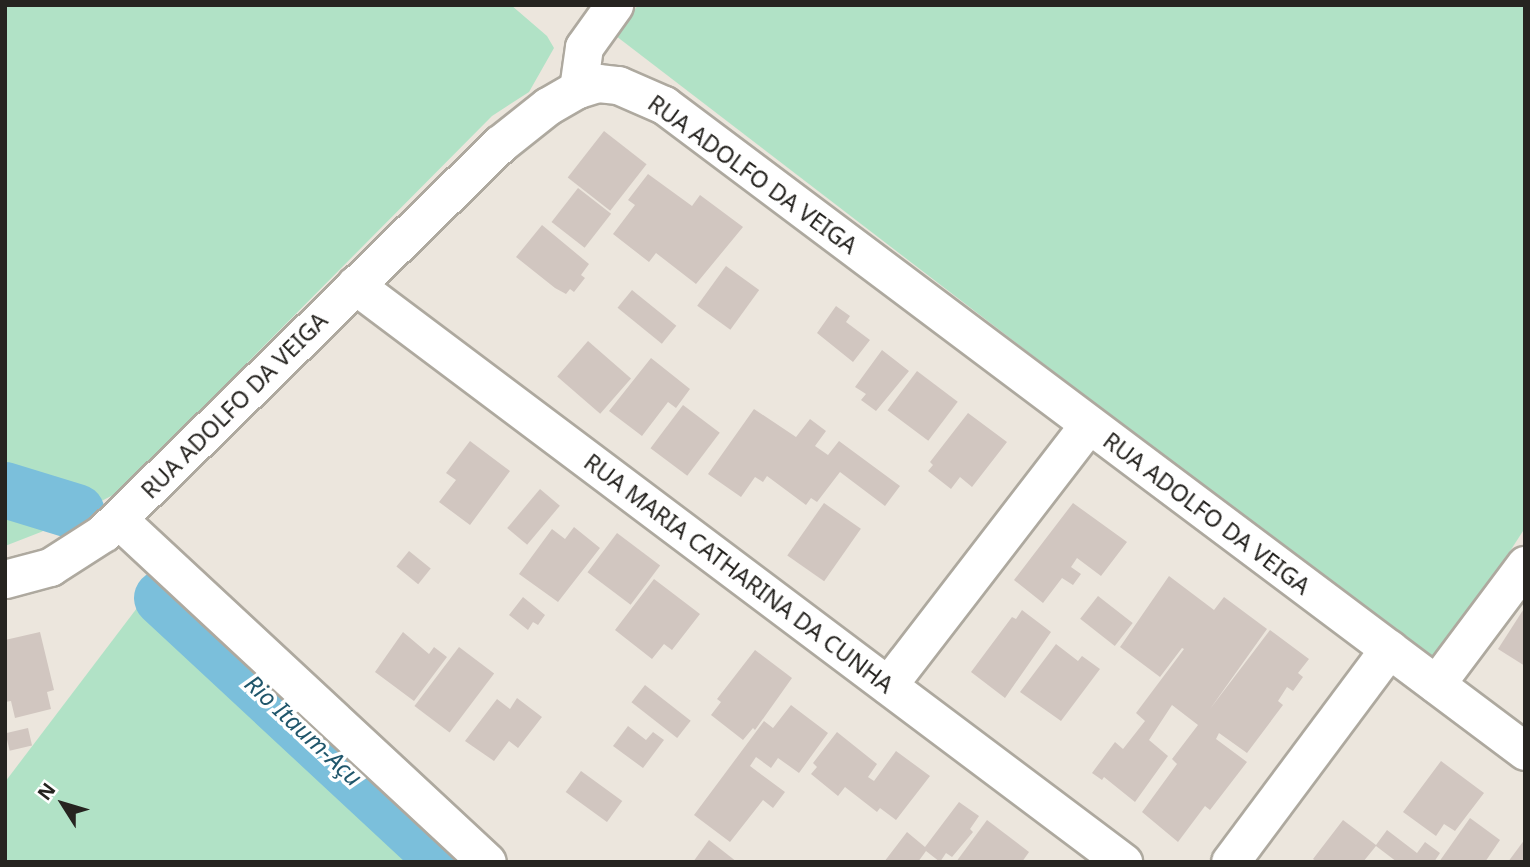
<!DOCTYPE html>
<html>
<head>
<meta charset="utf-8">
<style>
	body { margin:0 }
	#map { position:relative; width:1530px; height:867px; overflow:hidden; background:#ece6dd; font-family:"Noto Sans",sans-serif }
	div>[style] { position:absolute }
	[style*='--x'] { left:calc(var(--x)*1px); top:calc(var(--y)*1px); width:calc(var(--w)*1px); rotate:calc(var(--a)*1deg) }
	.green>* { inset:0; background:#b1e2c6 }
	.river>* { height:56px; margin:-28px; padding:0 28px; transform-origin:28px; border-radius:28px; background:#7bbfdb }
	.building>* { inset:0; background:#d1c6c0; transform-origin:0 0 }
	.roads { filter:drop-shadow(2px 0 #aea99f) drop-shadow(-2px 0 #aea99f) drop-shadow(0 2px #aea99f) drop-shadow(0 -2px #aea99f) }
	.minor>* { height:37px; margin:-18.5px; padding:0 18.5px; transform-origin:18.5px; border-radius:18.5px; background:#fff }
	span { translate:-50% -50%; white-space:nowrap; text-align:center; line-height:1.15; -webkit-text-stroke:7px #fff; paint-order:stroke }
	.street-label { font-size:23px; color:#262420 }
	.water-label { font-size:24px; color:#20566b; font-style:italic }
	.frame { position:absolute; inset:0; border:7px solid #262420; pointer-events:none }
	.north { position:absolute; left:28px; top:769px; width:70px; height:70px; -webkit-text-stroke:5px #fff; paint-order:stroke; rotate:307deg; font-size:19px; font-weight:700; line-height:28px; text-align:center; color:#262420 }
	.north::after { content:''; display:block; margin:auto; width:24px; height:32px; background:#262420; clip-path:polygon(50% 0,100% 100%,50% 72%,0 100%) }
</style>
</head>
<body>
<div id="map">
	<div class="green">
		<div style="clip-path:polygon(5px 5px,511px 5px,547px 36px,554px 48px,529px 92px,492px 116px,119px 492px,41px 532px,5px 546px)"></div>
		<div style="clip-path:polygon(638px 5px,1525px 5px,1525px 528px,1436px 665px,616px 36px)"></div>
		<div style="clip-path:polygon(159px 579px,461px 862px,5px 862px,5px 782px)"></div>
	</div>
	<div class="river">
		<div style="--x:5;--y:490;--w:75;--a:17"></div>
		<div style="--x:162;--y:598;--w:388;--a:42.9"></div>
	</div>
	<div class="building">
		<div style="left:604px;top:131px;width:54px;height:59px;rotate:38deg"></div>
		<div style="clip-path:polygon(648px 174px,692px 206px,700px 195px,743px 227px,696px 284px,656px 253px,649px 262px,613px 234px,635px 205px,628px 200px)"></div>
		<div style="left:578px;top:188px;width:42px;height:43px;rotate:38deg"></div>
		<div style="clip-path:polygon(542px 225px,589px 264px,581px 275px,585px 278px,574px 292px,570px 289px,566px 294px,555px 288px,516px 257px)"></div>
		<div style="left:726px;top:266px;width:41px;height:49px;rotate:36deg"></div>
		<div style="left:632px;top:290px;width:57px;height:23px;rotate:39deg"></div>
		<div style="clip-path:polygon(836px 306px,850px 316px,846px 322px,870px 340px,853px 362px,817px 333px)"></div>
		<div style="left:588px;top:341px;width:57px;height:47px;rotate:41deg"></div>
		<div style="clip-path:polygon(882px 350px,909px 371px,876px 411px,861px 400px,866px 394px,855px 387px)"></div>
		<div style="clip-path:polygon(651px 358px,690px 389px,676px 408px,668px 402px,642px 436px,609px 411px)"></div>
		<div style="left:917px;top:371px;width:51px;height:49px;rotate:37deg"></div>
		<div style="left:683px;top:405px;width:46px;height:54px;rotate:37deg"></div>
		<div style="clip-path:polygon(754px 409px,796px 437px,810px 419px,826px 431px,815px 446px,828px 455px,839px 441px,900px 486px,885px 506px,840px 472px,817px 502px,811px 498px,806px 505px,767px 476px,763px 482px,755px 477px,741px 497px,708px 474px)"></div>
		<div style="clip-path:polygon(968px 413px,1007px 442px,972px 487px,960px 477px,951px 489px,928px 471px,933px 465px,930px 462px)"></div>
		<div style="clip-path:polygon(470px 441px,510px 471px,470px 525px,439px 502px,456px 480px,446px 473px)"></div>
		<div style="left:540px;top:489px;width:26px;height:51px;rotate:40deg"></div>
		<div style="left:824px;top:503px;width:45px;height:64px;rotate:35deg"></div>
		<div style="clip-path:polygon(1073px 503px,1127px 542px,1101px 576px,1077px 558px,1071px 567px,1081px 574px,1073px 585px,1062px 578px,1043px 603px,1014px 580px)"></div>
		<div style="clip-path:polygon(574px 527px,600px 548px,558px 602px,519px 574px,552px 529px,565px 539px)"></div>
		<div style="left:617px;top:533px;width:54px;height:49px;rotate:37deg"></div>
		<div style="left:409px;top:551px;width:28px;height:20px;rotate:39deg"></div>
		<div style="clip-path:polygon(1169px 576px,1214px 610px,1224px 597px,1267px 629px,1210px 709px,1270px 630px,1309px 659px,1298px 673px,1303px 677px,1293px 691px,1287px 687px,1278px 701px,1283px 705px,1247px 753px,1219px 733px,1216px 739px,1247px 762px,1210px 810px,1205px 806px,1178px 842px,1142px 812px,1177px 764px,1172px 759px,1198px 725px,1172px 705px,1149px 740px,1168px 756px,1135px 802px,1104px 777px,1102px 780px,1092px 773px,1115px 742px,1123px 749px,1145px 721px,1136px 713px,1184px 649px,1182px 648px,1160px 677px,1120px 647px)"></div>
		<div style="clip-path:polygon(654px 579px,700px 614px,672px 650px,664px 644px,652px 659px,615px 630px)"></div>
		<div style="left:1098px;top:596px;width:44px;height:29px;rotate:38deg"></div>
		<div style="clip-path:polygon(523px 597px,545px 615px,538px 625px,533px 622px,528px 630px,509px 615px)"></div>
		<div style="clip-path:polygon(1525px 607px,1525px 666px,1498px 649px)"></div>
		<div style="clip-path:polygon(1022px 610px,1051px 632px,1005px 698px,971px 672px,1012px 617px,1016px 619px)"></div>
		<div style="clip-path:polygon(40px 632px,54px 690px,47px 692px,51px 709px,15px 718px,11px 701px,5px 702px,5px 640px)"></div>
		<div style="clip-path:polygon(403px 632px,429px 654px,434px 647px,447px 657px,414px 701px,375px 672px)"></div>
		<div style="clip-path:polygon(1056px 644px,1078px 661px,1082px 656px,1100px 669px,1061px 721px,1020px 692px)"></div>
		<div style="left:459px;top:647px;width:44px;height:74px;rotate:37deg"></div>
		<div style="clip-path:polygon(755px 650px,792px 678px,755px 730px,753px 728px,743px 740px,711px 715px,721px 702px,717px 699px)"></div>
		<div style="left:645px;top:685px;width:58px;height:22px;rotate:38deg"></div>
		<div style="clip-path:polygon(517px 698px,542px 717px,518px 748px,509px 741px,494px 761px,465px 741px,497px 699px,510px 709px)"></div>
		<div style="clip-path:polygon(791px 705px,828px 733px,799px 773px,778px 758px,771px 768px,756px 757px,750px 766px,785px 792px,773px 808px,763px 800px,730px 842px,694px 815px,764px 721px,773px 728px)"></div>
		<div style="clip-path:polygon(628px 726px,646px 740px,653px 732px,664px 740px,643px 768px,613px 746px)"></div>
		<div style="left:28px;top:728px;width:18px;height:23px;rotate:77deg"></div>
		<div style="clip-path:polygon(837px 732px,877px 764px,868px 777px,874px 781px,896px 751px,930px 776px,896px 820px,880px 808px,877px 812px,845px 787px,838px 796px,811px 774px,817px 767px,813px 763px)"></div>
		<div style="clip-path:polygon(1441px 761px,1484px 793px,1455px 831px,1444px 824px,1436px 836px,1403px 812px)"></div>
		<div style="left:581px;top:771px;width:51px;height:26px;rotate:36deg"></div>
		<div style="clip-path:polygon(959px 802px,979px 816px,970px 829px,973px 832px,952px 857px,946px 853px,940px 862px,926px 851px,918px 862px,884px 862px,907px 832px,925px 847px)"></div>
		<div style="clip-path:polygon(1470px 818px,1500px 840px,1485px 862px,1439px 862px)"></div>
		<div style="clip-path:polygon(987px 820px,1029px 852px,1022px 862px,956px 862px)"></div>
		<div style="clip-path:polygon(1343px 820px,1376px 845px,1387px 830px,1417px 853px,1425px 842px,1440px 853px,1434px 862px,1397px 862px,1376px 846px,1363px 862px,1317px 862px,1313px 859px)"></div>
		<div style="clip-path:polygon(1525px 839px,1525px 862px,1508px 862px)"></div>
		<div style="clip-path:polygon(709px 840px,737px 862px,693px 862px)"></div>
	</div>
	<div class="roads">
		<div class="minor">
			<div style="--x:578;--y:89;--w:42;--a:-81.9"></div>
			<div style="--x:584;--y:47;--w:52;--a:-54.5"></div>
			<div style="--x:355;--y:285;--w:961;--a:36.92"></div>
			<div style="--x:119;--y:520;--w:502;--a:42.9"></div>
			<div style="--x:5;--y:579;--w:47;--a:-14.9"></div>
			<div style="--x:50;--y:567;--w:63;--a:-32.7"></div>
			<div style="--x:103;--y:533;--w:556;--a:-44.42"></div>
			<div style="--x:500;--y:144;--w:61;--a:-38.4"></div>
			<div style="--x:548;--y:106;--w:34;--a:-30"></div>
			<div style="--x:578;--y:89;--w:21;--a:-17"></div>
			<div style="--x:598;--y:83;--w:20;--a:6"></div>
			<div style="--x:618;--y:85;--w:50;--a:23.5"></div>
			<div style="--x:664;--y:105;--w:1076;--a:36.88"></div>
			<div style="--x:1436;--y:684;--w:149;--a:-53.2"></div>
			<div style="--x:888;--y:685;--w:329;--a:-52.4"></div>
			<div style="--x:1230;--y:862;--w:266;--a:-53.3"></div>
		</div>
	</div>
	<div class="street-label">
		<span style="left:753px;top:174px;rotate:36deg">RUA ADOLFO DA VEIGA</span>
		<span style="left:234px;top:405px;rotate:-45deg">RUA ADOLFO DA VEIGA</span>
		<span style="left:1207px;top:513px;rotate:37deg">RUA ADOLFO DA VEIGA</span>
		<span style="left:739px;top:573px;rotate:37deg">RUA MARIA CATHARINA DA CUNHA</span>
	</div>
	<div class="water-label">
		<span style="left:304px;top:730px;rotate:43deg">Rio Itaum-Açu</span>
	</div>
	<div class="frame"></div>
	<div class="north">N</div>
</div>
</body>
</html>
